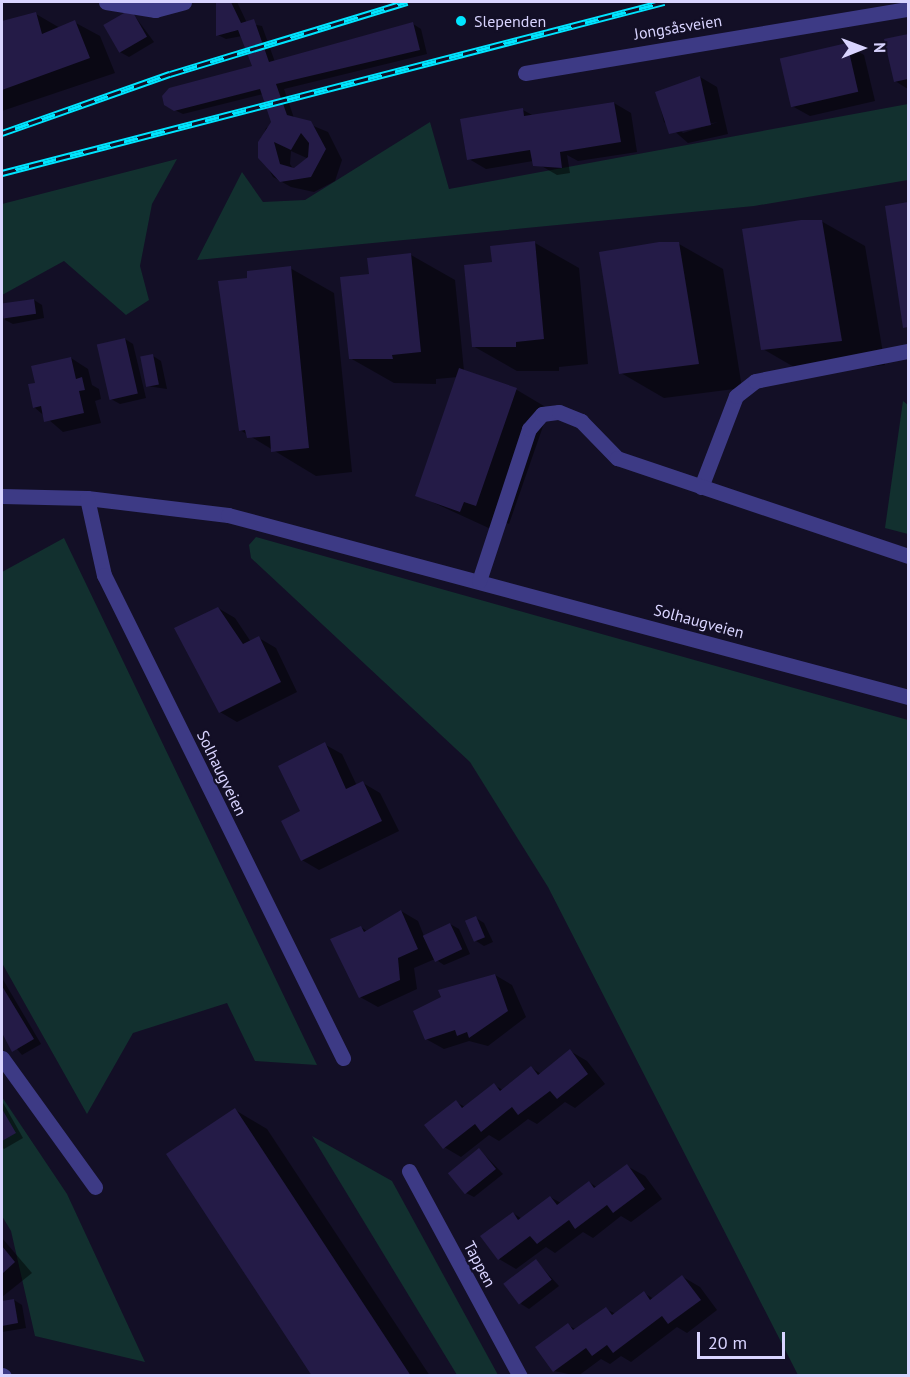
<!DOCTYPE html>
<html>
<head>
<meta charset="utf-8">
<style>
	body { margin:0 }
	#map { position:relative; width:910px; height:1377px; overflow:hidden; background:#130f26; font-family:"PT Sans",sans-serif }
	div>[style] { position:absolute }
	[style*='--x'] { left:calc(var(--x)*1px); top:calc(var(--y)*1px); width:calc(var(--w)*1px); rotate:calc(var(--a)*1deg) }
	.green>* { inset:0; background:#12302f }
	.shadow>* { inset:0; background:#0007 }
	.building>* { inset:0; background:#241b47; transform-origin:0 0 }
	.lane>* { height:15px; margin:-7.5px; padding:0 7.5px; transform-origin:7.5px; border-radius:7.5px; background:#3d3a85 }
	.street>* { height:15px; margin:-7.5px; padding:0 7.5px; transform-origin:7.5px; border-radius:7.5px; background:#3d3a85 }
	.rail>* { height:7px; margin-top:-3.5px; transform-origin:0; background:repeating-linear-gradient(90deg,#130f26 0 14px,#00e5ff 0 28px); box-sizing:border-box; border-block:2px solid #00e5ff }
	.dots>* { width:16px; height:16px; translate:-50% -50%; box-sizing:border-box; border:3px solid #130f26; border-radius:50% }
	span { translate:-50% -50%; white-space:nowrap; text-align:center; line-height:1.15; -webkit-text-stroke:4.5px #130f26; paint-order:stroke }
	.poi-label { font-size:16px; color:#d9d4ff }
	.left { translate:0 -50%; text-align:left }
	.street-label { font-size:16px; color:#d9d4ff }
	.frame { position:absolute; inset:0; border:3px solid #d9d4ff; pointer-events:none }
	.north { position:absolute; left:832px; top:18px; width:60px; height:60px; -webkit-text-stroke:4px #130f26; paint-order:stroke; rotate:89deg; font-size:16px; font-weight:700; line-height:24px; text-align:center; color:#d9d4ff }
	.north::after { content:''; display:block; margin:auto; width:21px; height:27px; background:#d9d4ff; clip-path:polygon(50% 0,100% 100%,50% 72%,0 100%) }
	.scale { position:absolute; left:697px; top:1332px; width:88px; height:27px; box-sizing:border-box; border:3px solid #d9d4ff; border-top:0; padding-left:8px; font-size:18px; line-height:21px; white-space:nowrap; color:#d9d4ff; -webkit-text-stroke:4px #130f26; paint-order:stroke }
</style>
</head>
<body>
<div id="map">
	<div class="green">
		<div style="clip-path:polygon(908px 104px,908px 180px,754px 206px,197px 260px,242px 172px,263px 202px,305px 200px,430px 122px,449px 189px)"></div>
		<div style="clip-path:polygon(177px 159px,152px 204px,140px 266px,149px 300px,126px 315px,64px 261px,2px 295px,2px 204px)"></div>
		<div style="clip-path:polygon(903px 401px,908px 405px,908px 534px,885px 528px)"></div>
		<div style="clip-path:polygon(256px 537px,908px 720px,908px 1375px,798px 1375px,548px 887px,470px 762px,251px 558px,249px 545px)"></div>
		<div style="clip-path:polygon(64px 538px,317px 1065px,255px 1061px,227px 1003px,133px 1033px,87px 1114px,2px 963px,2px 572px)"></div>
		<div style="clip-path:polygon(2px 1097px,67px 1194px,145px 1362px,35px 1336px,11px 1231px,2px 1216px)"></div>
		<div style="clip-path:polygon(312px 1136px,392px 1181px,498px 1375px,457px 1375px)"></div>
	</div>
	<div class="shadow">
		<div style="clip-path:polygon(evenodd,220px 2px,237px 2px,247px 23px,262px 26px,275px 62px,413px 24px,421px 29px,427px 54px,284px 89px,294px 118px,328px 132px,342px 160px,335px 181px,314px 192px,291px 187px,273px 177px,258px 150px,266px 128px,276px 123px,263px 94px,183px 114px,166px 106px,164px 97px,254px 67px,242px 36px,226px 39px,218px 35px,220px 2px,291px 151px,309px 159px,294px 170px,290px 164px,291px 151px)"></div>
		<div style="clip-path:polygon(131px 11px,154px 42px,129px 57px,120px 52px)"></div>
		<div style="clip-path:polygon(36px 14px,60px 28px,74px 22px,100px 36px,115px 73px,2px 111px,2px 24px)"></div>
		<div style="clip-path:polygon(908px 34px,908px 89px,895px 81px,886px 40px)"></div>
		<div style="clip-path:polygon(847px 45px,864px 55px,875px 101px,810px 116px,792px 106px)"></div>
		<div style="clip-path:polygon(evenodd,700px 77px,717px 87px,728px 134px,688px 143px,664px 122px,657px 93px,700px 77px,718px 122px,683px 133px,680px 130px,718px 122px)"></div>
		<div style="clip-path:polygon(614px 103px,631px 113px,637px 152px,578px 161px,567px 155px,570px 173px,557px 175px,533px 161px,486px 169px,469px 159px,523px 110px,534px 116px)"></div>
		<div style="clip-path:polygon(908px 205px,908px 329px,887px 207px)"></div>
		<div style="clip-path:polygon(821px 221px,865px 246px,885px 365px,806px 374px,763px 349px)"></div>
		<div style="clip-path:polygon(535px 243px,579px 268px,588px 364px,559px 367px,559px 371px,517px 371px,473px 346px,493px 264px)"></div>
		<div style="clip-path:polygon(679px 244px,723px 269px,742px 388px,664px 398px,621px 373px)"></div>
		<div style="clip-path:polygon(411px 255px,455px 280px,464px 371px,517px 390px,549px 409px,509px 524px,497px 519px,493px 530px,417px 495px,458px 377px,436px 379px,436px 384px,394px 383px,350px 358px,370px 276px)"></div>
		<div style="clip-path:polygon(290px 268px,334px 293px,352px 472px,316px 476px,240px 430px,249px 279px)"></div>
		<div style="clip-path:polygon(34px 300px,42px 305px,44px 318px,13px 324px,5px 320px,4px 307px)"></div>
		<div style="clip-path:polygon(125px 339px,133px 344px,146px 398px,120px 404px,111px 399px)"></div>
		<div style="clip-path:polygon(153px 356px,161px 361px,167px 389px,147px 386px)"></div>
		<div style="clip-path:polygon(71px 358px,88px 369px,92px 385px,99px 389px,101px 399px,95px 401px,101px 423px,63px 432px,34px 407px)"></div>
		<div style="clip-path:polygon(218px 608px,235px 618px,251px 642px,259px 638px,276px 648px,297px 692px,237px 722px,220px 712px)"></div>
		<div style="clip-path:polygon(324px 744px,342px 754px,357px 786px,363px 783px,380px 793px,399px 831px,319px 870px,302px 860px,302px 812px)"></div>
		<div style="clip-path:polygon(401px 911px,418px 921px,424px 936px,450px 924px,459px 929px,470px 954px,444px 965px,435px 959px,414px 968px,417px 989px,378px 1007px,360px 997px,361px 927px,368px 932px)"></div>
		<div style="clip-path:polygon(476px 918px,484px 923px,493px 942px,484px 946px,476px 941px)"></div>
		<div style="clip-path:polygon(495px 975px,512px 985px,526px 1017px,488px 1046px,469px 1041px,444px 1049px,426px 1039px,443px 997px)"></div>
		<div style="clip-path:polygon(2px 978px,41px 1044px,22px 1055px,2px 1031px)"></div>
		<div style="clip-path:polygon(570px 1051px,587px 1061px,605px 1084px,575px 1108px,565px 1102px,537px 1124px,528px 1119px,499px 1141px,489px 1135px,461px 1157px,444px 1147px,456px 1102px,465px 1107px,494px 1085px,503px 1090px,532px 1068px,541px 1074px)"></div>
		<div style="clip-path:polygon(2px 1101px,23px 1138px,4px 1149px,2px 1147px)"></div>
		<div style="clip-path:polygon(235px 1110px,267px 1129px,430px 1376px,314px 1376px)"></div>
		<div style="clip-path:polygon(480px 1150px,503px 1174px,474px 1197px,466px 1193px)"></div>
		<div style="clip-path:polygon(627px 1166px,645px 1176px,662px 1199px,631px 1222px,621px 1216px,593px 1238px,583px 1232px,555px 1253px,546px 1247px,516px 1269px,499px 1259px,513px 1213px,522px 1219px,550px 1197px,561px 1203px,589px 1182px,598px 1188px)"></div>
		<div style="clip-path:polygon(2px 1238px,32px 1273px,2px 1297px)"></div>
		<div style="clip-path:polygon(536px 1261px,559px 1286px,529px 1309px,521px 1304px)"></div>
		<div style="clip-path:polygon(683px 1277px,700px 1287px,717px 1310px,687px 1333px,677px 1327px,631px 1362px,621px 1356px,610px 1364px,601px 1359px,578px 1376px,554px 1371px,568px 1325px,575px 1329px,606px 1309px,616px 1314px,644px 1293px,654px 1299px)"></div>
		<div style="clip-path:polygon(14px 1300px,22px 1305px,26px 1328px,2px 1332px,2px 1302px)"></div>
	</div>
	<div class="building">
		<div style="clip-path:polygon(evenodd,216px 2px,231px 2px,241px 23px,254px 19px,269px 62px,413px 22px,420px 50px,276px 84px,287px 115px,311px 121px,326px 149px,311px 177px,280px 182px,258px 158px,258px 142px,271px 122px,260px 89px,174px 111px,164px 105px,162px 96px,169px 88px,252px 66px,238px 30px,216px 36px,216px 2px,301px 133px,309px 143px,308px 157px,294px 168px,280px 164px,274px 142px,291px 150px,301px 133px)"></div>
		<div style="left:131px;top:9px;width:32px;height:32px;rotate:60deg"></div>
		<div style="clip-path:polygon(36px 12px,42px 34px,75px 20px,90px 58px,2px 90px,2px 21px)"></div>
		<div style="clip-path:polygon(908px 34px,908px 79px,894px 82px,884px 39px)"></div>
		<div style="left:847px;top:43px;width:50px;height:69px;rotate:77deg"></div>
		<div style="clip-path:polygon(700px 76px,711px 125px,669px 134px,655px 92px)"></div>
		<div style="clip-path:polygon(614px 102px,621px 142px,560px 152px,562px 168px,533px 166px,530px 150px,467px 160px,460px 119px,523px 108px,524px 116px)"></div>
		<div style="clip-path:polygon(908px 202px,908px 327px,903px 328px,885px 206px)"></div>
		<div style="clip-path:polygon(801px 220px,822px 220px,842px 341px,761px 350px,742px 229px)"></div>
		<div style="clip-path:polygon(535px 241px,544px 339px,516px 342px,516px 347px,472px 347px,464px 265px,492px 262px,490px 246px)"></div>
		<div style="clip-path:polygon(659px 242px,679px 242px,699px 364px,619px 374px,599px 252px)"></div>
		<div style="clip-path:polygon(411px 253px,421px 352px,392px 355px,393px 359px,349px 359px,340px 277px,369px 274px,367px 258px)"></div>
		<div style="clip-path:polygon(291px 266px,309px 448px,271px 452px,270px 436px,247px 438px,245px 430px,239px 431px,218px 281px,247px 278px,247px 271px)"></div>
		<div style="left:34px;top:299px;width:15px;height:33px;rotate:82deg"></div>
		<div style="left:125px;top:338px;width:57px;height:29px;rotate:77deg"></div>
		<div style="left:153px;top:354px;width:31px;height:13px;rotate:79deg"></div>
		<div style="clip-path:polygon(71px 357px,76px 379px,82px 377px,85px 390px,79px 391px,84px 413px,44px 422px,41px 406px,33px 408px,28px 384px,35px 383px,31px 366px)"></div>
		<div style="clip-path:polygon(459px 368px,517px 388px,476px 506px,464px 502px,460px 512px,415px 496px)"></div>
		<div style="clip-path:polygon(218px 607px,243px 644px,259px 636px,281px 682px,219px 713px,174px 628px)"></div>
		<div style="clip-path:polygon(325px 742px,346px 789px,363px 781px,382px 821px,301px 861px,281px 821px,300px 811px,278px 766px)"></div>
		<div style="clip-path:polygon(401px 910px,418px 949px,398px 958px,400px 980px,359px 998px,330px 939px,361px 926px,364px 932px)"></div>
		<div style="left:476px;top:916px;width:23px;height:12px;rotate:67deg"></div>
		<div style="left:450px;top:923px;width:29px;height:30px;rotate:65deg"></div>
		<div style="clip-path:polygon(495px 974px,508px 1011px,469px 1038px,467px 1032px,457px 1036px,455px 1030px,425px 1040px,413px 1011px,441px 997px,438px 990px)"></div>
		<div style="clip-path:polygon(2px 986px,34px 1039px,12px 1052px,2px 1033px)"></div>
		<div style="clip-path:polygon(570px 1049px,588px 1074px,557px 1099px,550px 1091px,518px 1115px,512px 1107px,481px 1132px,475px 1124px,443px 1149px,424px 1125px,456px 1100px,462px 1108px,494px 1083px,500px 1091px,531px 1066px,538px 1075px)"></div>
		<div style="clip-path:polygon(235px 1108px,411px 1376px,312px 1376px,166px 1154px)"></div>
		<div style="clip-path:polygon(2px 1109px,16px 1133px,2px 1141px)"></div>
		<div style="left:479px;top:1148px;width:27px;height:40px;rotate:51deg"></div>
		<div style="clip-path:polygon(627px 1164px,645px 1189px,613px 1213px,607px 1205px,575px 1229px,569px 1220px,537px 1244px,530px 1236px,498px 1260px,480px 1236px,513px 1212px,518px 1220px,550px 1196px,557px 1205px,589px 1181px,594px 1188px)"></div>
		<div style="clip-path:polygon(2px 1246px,15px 1262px,2px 1274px)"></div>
		<div style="left:536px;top:1259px;width:26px;height:41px;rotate:53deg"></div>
		<div style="clip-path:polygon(682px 1275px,701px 1300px,668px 1324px,662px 1316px,613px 1353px,607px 1345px,592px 1356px,586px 1348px,553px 1372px,535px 1347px,568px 1323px,573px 1330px,606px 1307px,612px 1315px,644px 1291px,650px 1300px)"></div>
		<div style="clip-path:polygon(14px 1299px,18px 1323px,2px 1326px,2px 1301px)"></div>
	</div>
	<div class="lane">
		<div style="--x:106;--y:2;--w:50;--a:9.3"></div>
		<div style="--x:155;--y:10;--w:30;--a:-15"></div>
	</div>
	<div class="street">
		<div style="--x:525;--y:73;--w:388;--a:-9.5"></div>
		<div style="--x:701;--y:487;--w:97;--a:-69"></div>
		<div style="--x:736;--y:396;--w:24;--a:-38"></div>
		<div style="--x:755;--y:381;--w:156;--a:-11.1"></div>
		<div style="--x:2;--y:496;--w:85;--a:1.3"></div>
		<div style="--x:87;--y:498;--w:142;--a:6.9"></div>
		<div style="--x:228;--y:515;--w:704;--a:14.98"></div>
		<div style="--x:87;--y:498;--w:79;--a:77.6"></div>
		<div style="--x:104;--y:575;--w:539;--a:63.67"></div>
		<div style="--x:479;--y:581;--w:160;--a:-71.8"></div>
		<div style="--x:529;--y:429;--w:20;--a:-49"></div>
		<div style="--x:542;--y:414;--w:17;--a:-7"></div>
		<div style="--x:559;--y:412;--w:24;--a:22"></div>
		<div style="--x:581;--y:421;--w:52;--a:45.8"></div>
		<div style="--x:617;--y:458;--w:307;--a:18.6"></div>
		<div style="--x:2;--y:1058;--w:159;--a:54.2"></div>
		<div style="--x:409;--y:1171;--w:233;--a:61.6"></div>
		<div style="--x:2;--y:1375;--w:2;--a:27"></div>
	</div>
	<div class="rail">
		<div style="--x:2;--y:133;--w:178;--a:-19.4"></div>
		<div style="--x:170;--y:74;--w:248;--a:-16.9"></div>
		<div style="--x:2;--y:173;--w:684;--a:-14.48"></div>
	</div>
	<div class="dots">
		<div style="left:461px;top:21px;background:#00e5ff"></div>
	</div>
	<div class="poi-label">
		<span class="left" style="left:474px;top:21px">Slependen</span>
	</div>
	<div class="street-label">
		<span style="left:678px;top:27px;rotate:-9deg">Jongsåsveien</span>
		<span style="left:699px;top:621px;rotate:15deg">Solhaugveien</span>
		<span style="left:222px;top:773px;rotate:64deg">Solhaugveien</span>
		<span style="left:480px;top:1264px;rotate:62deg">Tappen</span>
	</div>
	<div class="frame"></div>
	<div class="north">N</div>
	<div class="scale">20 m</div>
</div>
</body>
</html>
